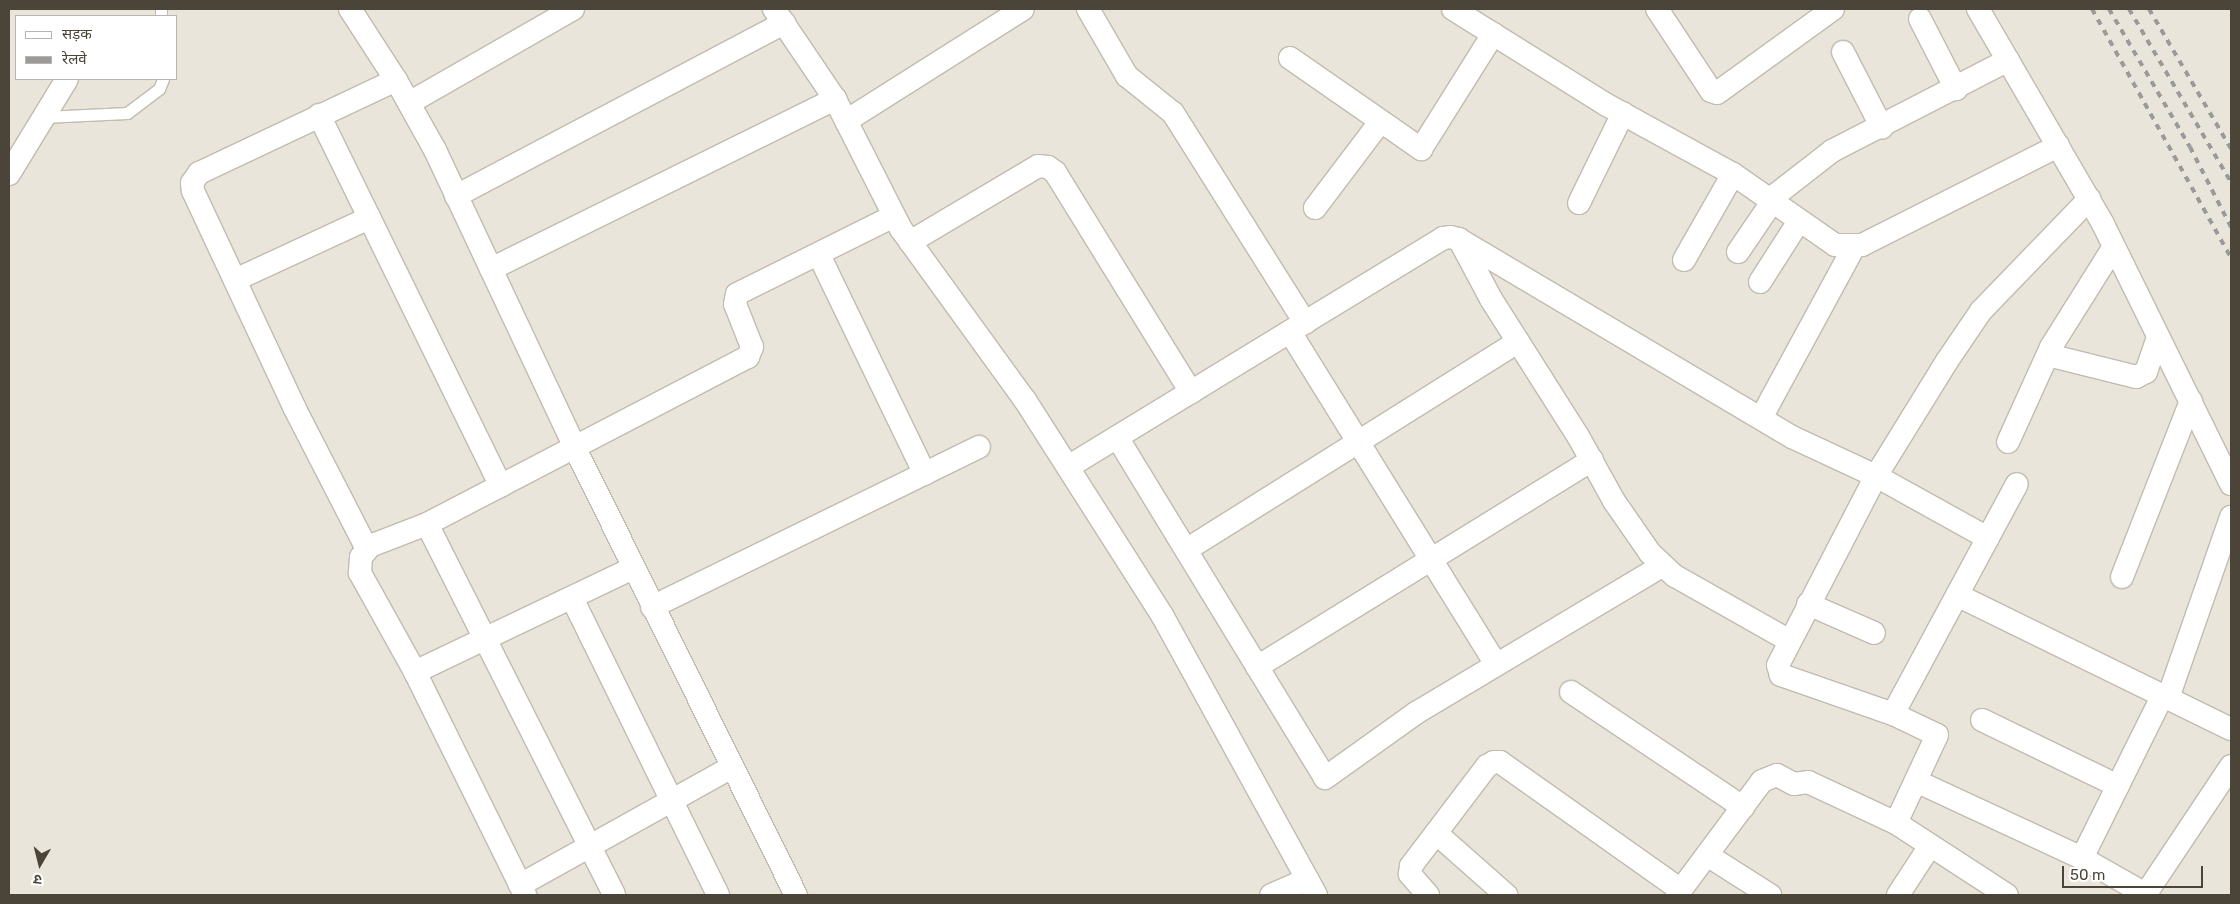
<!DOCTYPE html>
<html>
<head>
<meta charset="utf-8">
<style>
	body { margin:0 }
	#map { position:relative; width:2240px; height:904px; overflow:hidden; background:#f6f3ec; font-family:Rubik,"Noto Sans Devanagari",sans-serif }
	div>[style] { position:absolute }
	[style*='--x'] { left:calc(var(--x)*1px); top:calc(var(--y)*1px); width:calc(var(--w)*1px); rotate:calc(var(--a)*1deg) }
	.residential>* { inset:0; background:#eae5da }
	.roads { filter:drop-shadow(1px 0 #c2bbae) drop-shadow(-1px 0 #c2bbae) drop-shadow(0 1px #c2bbae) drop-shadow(0 -1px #c2bbae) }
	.lane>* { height:11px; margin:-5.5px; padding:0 5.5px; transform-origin:5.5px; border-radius:5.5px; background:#fff }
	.street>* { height:22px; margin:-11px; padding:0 11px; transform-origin:11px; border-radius:11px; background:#fff }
	.rail>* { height:4px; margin-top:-2px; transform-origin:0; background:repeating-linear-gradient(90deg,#9a9a9a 0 6px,transparent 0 12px) }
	span { translate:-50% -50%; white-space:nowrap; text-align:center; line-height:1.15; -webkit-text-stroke:4px #fff; paint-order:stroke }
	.frame { position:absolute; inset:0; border:10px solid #4b4439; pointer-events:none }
	.legend { position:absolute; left:15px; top:15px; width:162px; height:65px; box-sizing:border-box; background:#fff; border:1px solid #b7b4b0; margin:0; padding:6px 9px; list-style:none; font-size:15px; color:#4b4439 }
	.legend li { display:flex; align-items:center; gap:10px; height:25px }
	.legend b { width:25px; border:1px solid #b7b4b0 }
	.north { position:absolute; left:15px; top:839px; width:50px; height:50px; -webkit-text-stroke:4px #fff; paint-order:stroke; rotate:188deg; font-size:14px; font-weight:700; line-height:20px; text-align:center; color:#4b4439 }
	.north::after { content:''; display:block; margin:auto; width:18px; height:22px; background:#4b4439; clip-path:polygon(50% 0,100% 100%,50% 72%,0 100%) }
	.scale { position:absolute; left:2062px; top:866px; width:141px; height:22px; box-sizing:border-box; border:2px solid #4b4439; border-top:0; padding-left:6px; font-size:15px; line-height:18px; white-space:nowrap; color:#4b4439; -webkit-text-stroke:4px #fff; paint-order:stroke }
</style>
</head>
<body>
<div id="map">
	<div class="residential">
		<div style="clip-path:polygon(evenodd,9px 9px,2231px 9px,2231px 895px,9px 895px,9px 9px,16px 16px,176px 16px,176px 79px,16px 79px,16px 16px)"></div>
	</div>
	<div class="roads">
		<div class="lane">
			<div style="--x:161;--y:9;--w:7;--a:90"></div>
			<div style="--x:44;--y:117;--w:83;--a:-2.8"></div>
			<div style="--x:127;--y:113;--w:40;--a:-37"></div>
			<div style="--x:159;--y:89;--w:11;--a:-68"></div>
		</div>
		<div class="street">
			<div style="--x:350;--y:9;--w:85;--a:57.1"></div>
			<div style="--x:396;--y:80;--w:80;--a:60.9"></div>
			<div style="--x:435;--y:150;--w:329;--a:64.8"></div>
			<div style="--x:575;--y:448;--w:499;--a:63.7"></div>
			<div style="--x:774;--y:9;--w:109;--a:55.9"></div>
			<div style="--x:835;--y:99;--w:146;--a:63.1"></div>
			<div style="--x:901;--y:229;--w:211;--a:54.1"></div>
			<div style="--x:1025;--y:400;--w:255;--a:57.5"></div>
			<div style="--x:1162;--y:615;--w:320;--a:61.2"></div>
			<div style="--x:1088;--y:9;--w:78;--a:59.8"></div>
			<div style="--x:1127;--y:76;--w:59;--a:38.8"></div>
			<div style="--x:1173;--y:113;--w:248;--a:57.8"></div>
			<div style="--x:1453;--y:9;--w:179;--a:32"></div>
			<div style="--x:1605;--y:104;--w:146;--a:28.7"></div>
			<div style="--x:1733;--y:174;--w:124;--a:34.8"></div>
			<div style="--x:1835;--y:245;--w:27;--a:0"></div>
			<div style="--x:1862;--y:245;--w:220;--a:-26.8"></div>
			<div style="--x:1657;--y:9;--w:98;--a:56.6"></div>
			<div style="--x:1711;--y:91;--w:6;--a:18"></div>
			<div style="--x:1717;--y:93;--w:143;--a:-35.9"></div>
			<div style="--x:1978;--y:9;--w:249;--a:59.8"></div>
			<div style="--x:2103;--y:224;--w:290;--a:63.8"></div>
			<div style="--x:1920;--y:19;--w:79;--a:62.8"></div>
			<div style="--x:1843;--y:52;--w:85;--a:62.8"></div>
			<div style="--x:1290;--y:58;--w:160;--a:34.8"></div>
			<div style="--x:1421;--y:149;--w:136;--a:-57.9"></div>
			<div style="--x:396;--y:80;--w:218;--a:154.7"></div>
			<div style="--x:199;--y:173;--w:12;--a:125"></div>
			<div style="--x:192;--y:183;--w:8;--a:83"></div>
			<div style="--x:193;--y:191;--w:238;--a:64.9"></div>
			<div style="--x:294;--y:407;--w:153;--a:62.8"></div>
			<div style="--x:364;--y:543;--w:7;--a:27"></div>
			<div style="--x:370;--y:546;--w:61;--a:-21.1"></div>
			<div style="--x:427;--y:524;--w:362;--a:-27.5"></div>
			<div style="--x:748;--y:357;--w:11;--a:-68"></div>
			<div style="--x:752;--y:347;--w:46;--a:-111.6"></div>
			<div style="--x:735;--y:304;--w:10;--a:-79"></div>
			<div style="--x:737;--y:294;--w:175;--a:-26.4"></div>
			<div style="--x:409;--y:103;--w:189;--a:-29.8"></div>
			<div style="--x:319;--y:115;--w:413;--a:63.9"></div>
			<div style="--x:846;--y:121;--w:209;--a:-32.3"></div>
			<div style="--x:9;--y:174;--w:111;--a:-58.6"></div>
			<div style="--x:456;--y:196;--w:371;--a:-27.8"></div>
			<div style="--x:1769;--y:200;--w:80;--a:-37.9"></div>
			<div style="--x:1832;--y:151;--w:198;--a:-27.3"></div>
			<div style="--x:1579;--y:203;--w:100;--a:-63.9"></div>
			<div style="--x:1315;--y:208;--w:108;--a:-52.9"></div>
			<div style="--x:1460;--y:240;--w:386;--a:30.7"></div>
			<div style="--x:1792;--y:437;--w:93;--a:24.9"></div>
			<div style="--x:1876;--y:476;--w:128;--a:29"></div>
			<div style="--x:910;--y:242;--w:149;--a:-30.7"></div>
			<div style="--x:1038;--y:166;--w:10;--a:6"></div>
			<div style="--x:1048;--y:167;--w:9;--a:36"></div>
			<div style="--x:1055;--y:172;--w:259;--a:58.3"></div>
			<div style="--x:1738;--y:252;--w:60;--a:-55.8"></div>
			<div style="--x:819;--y:255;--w:243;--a:64.2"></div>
			<div style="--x:1684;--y:260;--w:99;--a:-60.3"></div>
			<div style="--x:491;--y:269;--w:384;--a:-26.3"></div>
			<div style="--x:235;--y:280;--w:148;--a:-24.8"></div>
			<div style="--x:1760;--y:282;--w:72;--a:-57.4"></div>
			<div style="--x:1290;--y:332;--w:391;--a:58.2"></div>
			<div style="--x:2048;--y:355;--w:91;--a:14"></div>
			<div style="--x:2136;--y:377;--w:11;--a:-27"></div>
			<div style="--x:2146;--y:372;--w:37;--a:-71"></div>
			<div style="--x:1761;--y:418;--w:195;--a:-61.5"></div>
			<div style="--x:1117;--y:437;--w:399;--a:58.6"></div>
			<div style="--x:1325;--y:778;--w:112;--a:-35.5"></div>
			<div style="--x:1416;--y:713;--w:287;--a:-30.9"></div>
			<div style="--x:2008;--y:442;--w:104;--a:-65.6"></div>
			<div style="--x:2051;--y:347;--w:117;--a:-57.9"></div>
			<div style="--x:1068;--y:467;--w:439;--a:-31.4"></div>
			<div style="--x:1443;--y:238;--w:7;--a:-8"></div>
			<div style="--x:1450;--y:237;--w:9;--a:13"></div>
			<div style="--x:1459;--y:239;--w:68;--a:61.9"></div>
			<div style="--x:1491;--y:299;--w:162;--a:57.6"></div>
			<div style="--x:1578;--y:436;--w:74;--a:61"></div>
			<div style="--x:1614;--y:501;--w:63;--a:55.3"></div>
			<div style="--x:1650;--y:553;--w:34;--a:43"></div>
			<div style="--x:1675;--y:576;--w:132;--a:29.5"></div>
			<div style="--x:427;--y:524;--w:415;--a:63.2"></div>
			<div style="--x:370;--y:546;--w:14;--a:129"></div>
			<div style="--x:361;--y:557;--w:16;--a:94"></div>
			<div style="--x:360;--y:573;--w:113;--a:60.9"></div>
			<div style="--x:415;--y:672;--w:249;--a:63.7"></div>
			<div style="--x:1186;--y:550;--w:392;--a:-32.1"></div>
			<div style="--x:2122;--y:577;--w:189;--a:-68.6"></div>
			<div style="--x:1957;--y:595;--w:305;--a:26.1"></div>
			<div style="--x:572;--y:598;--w:331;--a:63.8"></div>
			<div style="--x:1808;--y:604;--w:72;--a:23.7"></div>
			<div style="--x:652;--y:607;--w:364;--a:-26.1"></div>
			<div style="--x:1257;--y:667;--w:394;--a:-31.7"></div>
			<div style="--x:415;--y:672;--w:242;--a:-25.5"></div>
			<div style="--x:1571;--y:692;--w:207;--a:33.8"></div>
			<div style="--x:2168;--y:698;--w:192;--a:-70.8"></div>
			<div style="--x:1893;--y:714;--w:261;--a:-61.7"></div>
			<div style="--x:1982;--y:720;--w:151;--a:25.9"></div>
			<div style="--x:1916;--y:781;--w:183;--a:24.9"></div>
			<div style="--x:2082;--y:858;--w:73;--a:29.7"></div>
			<div style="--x:1896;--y:823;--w:97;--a:-65"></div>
			<div style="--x:1937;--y:735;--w:49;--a:-154.5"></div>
			<div style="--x:1893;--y:714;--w:119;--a:-160.8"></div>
			<div style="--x:1781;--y:675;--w:10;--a:-107"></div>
			<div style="--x:1778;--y:665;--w:213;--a:-62.6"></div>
			<div style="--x:1876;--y:476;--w:135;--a:-58.3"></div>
			<div style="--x:1947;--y:361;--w:60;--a:-55.8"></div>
			<div style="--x:1981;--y:311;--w:156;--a:-46"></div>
			<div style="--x:1436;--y:833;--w:94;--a:41.5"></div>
			<div style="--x:1707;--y:855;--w:75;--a:32.4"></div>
			<div style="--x:2082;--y:858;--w:182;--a:-63.6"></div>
			<div style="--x:520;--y:885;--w:240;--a:-29.1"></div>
			<div style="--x:1271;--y:895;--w:40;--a:-23.4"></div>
			<div style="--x:1428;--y:895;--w:28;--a:-131"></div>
			<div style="--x:1410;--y:874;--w:8;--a:-83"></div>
			<div style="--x:1411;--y:866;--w:126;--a:-52.8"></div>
			<div style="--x:1487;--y:766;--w:8;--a:-30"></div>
			<div style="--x:1494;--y:762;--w:6;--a:0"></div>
			<div style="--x:1500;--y:762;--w:222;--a:35.3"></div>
			<div style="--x:1677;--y:895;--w:142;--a:-53.3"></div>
			<div style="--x:1762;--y:781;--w:16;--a:-22"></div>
			<div style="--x:1777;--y:775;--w:19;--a:28"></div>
			<div style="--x:1794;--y:784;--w:14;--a:-8"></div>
			<div style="--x:1808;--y:782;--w:97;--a:25"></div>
			<div style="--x:1896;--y:823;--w:132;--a:33"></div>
			<div style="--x:1898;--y:895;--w:59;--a:-56.9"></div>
			<div style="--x:2145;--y:895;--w:155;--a:-56.3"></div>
		</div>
	</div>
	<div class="rail">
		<div style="--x:2092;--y:9;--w:285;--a:60.8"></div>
		<div style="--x:2109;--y:9;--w:160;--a:59.6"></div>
		<div style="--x:2190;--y:147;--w:90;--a:62.9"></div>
		<div style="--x:2129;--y:9;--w:201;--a:59.5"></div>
		<div style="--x:2149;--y:9;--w:162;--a:59.6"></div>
	</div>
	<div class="frame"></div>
	<ul class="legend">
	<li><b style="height:6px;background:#fff"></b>सड़क</li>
	<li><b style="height:6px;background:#9a9a9a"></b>रेलवे</li>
	</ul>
	<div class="north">उ</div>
	<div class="scale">50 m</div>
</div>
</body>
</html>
